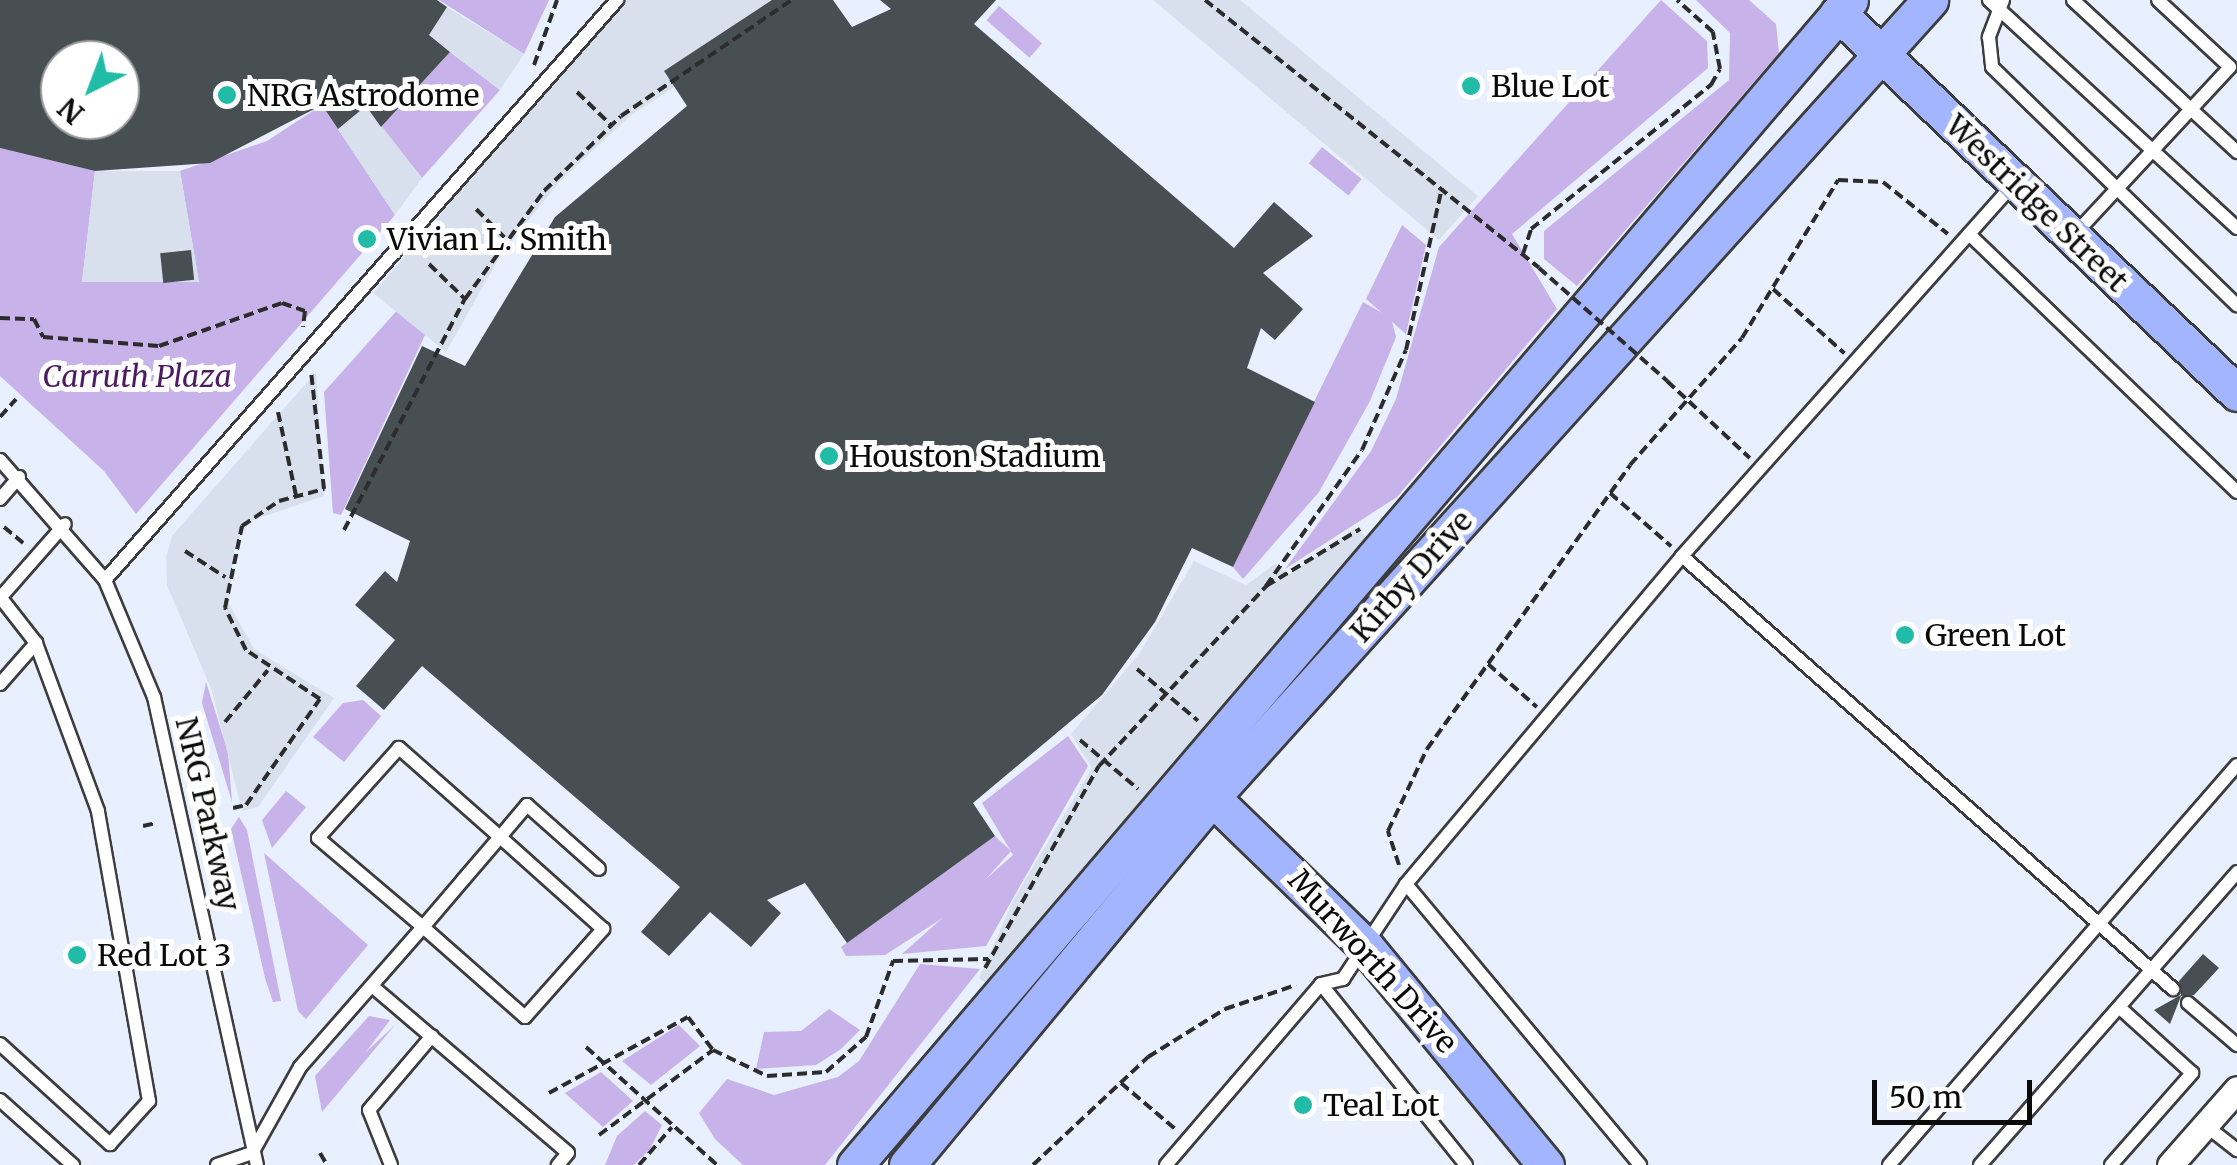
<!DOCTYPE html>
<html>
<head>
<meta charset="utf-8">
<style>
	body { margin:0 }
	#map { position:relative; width:2237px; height:1165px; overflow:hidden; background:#e8efff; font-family:Merriweather,serif }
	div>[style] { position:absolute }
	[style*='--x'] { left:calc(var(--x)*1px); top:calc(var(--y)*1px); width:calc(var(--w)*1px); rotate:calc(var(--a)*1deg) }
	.green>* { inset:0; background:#c7b2e9; transform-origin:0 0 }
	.plaza>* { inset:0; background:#d9e0ed }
	.building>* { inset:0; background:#474f53; transform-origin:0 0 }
	.path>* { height:4px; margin-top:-2px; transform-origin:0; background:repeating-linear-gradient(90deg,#2c2c2c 0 10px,transparent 0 15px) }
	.roads { filter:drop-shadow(2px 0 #3d3d3d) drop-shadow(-2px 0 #3d3d3d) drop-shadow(0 2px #3d3d3d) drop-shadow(0 -2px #3d3d3d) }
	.lane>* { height:12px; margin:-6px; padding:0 6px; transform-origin:6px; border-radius:6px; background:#fff }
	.street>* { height:25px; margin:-12.5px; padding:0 12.5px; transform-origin:12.5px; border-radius:12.5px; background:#fff }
	.secondary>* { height:35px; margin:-17.5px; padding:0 17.5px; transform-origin:17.5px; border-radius:17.5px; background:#a3b5ff }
	.path-bridge>* { height:4px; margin-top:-2px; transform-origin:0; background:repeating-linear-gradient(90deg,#2c2c2c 0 10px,transparent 0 15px) }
	.dots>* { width:28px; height:28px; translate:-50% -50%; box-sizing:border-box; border:5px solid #fff; border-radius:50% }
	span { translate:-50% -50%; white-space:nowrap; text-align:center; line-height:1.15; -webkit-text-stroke:10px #fff; paint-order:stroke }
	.poi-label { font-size:30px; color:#0a0a0a }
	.left { translate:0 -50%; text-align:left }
	.street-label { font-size:30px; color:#0a0a0a }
	.park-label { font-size:30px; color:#4d1b62; font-style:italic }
	.north { position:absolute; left:40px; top:40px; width:100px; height:100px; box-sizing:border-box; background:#fff; border:2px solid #9d9d9d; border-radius:50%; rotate:222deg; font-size:28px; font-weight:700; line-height:40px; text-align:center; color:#0a0a0a }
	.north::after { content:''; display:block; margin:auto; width:35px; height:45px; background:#21bca7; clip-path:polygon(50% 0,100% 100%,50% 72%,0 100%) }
	.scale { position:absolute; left:1872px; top:1080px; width:160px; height:45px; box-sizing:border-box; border:5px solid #0a0a0a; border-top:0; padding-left:12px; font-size:30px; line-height:35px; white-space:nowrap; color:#0a0a0a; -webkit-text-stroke:8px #fff; paint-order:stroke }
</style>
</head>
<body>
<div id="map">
	<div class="green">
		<div style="clip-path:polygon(439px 0,549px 0,524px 54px)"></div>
		<div style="clip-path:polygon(1661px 0,1707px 41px,1708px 68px,1512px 234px,1557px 309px,1397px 497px,1285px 569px,1371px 451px,1396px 399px,1439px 247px)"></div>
		<div style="clip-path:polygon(1696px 0,1749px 0,1776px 24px,1779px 53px,1577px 286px,1544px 259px,1544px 231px,1729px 80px,1730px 33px)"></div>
		<div style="left:999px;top:6px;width:57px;height:19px;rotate:41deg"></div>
		<div style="clip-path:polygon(450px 52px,500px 90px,422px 178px,381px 127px)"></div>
		<div style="clip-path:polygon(322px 105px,395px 215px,136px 514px,104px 471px,0 376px,0 148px,95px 171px,82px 282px,199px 282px,180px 171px,267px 141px)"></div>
		<div style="left:1322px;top:147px;width:51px;height:21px;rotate:39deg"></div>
		<div style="clip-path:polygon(1402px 225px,1426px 245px,1406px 334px,1366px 299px)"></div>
		<div style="clip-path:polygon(409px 297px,432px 320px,341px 515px,333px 513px,324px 392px)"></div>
		<div style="clip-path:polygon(1363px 302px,1391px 318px,1396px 337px,1370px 401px,1319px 492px,1243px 579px,1233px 567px)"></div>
		<div style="clip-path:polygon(206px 682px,228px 752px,232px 802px,202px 703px)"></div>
		<div style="clip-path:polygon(363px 700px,381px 716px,344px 762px,313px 737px,343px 703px)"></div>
		<div style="clip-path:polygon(1068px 736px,1088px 766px,986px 946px,902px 954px,1013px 855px,982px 803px)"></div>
		<div style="clip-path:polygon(286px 791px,306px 807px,272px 848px,262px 820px)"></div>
		<div style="clip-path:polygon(239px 817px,247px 830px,281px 1001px,273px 1002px,265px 978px,231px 829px)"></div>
		<div style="clip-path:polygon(995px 836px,1011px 851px,963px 905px,885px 955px,846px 956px,841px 947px)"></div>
		<div style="clip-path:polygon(264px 853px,368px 945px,306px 1019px,298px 1011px)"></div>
		<div style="clip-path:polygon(920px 964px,980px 969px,825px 1165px,743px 1165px,715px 1139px,699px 1113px,727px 1079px,774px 1095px,838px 1077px,859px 1061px)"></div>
		<div style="clip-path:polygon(829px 1009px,860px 1030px,841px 1049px,816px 1065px,756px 1069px,764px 1032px,801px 1031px)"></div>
		<div style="clip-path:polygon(369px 1016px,390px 1020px,366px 1052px,395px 1025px,322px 1112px,315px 1076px)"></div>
		<div style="clip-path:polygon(679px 1025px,700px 1046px,651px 1085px,622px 1061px)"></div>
		<div style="clip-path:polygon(601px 1072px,633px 1101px,603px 1127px,565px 1093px)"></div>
		<div style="clip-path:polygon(645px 1111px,662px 1125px,650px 1149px,634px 1165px,605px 1165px,617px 1136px)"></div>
	</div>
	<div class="plaza">
		<div style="clip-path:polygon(625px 0,808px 0,630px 116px,560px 181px,502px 253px,446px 352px,373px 293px)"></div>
		<div style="clip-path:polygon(1153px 0,1240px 0,1478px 196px,1439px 240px)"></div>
		<div style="clip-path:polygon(447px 7px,524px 54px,500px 90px,429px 35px)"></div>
		<div style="clip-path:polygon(366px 106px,422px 178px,395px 215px,338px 129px)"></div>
		<div style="clip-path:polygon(95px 171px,180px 171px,199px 282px,82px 282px)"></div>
		<div style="clip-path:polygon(316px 372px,324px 496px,250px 521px,235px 545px,229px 604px,254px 649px,334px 698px,258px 807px,242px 811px,212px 691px,167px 585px,166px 557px,172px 536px)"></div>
		<div style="clip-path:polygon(1355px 528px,1377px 546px,995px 990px,979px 978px,1014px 899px,1092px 768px,1071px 734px,1139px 654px,1194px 561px,1246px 585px,1275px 564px,1289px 574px)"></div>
	</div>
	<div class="building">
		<div style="clip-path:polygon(evenodd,0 0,437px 0,447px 7px,429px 35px,450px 52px,381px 127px,366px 106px,338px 129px,322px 105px,210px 163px,95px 171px,0 148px,0 0,60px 60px,120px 60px,120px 120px,60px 120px,60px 60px)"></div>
		<div style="clip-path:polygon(772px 0,833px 0,852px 27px,891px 9px,880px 0,996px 0,974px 24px,1234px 248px,1274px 202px,1313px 236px,1263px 273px,1303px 309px,1275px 340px,1261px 328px,1247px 368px,1315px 402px,1233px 567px,1192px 548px,1155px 622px,1102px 695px,973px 803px,995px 836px,847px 943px,805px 883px,767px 900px,781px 913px,751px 947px,710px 912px,669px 956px,641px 932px,680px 887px,422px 666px,384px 710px,356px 686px,395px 640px,355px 605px,385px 571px,397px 582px,410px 541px,345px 509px,422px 346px,465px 366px,555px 217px,687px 106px,664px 71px)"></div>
		<div style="left:191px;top:250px;width:30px;height:31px;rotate:84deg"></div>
		<div style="clip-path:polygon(2203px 954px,2219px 968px,2194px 995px,2181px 996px,2170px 1024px,2154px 1010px,2181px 995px,2179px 981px)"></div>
	</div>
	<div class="path">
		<div style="--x:1205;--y:0;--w:428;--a:38.7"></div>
		<div style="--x:534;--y:65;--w:69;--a:-70.5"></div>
		<div style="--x:577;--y:92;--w:47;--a:44.1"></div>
		<div style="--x:476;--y:209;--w:42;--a:45"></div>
		<div style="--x:1523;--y:254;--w:26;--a:-72"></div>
		<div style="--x:1531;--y:229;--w:231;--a:-38.7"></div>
		<div style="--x:1711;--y:85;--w:18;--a:-61"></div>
		<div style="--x:1720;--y:69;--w:38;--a:-101"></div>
		<div style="--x:1713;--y:32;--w:48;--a:-138.4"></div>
		<div style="--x:429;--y:264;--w:50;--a:44.2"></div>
		<div style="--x:1773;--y:289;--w:96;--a:42"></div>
		<div style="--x:0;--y:318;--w:34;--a:2"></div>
		<div style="--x:34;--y:319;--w:20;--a:63"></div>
		<div style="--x:43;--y:337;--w:116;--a:4.4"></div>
		<div style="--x:159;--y:346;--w:130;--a:-19.3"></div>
		<div style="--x:282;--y:303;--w:24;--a:19"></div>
		<div style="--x:305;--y:311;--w:16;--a:97"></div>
		<div style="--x:1667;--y:381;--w:113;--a:42.9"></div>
		<div style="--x:278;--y:412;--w:85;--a:77.8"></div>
		<div style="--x:0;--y:417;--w:24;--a:-48"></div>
		<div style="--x:1610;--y:493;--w:81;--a:41"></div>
		<div style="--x:4;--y:527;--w:25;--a:40"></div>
		<div style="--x:344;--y:530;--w:261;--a:-62.4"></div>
		<div style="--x:465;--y:299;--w:134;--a:-53.8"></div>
		<div style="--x:544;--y:191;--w:107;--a:-44.2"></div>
		<div style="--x:621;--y:116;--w:207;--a:-34.2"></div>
		<div style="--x:185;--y:551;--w:48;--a:33"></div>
		<div style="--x:1266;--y:586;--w:110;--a:-31.2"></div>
		<div style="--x:1488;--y:664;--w:65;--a:41.3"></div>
		<div style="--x:1137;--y:669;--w:80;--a:40.4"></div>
		<div style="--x:225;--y:722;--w:67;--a:-50.4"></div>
		<div style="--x:1080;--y:740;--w:76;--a:40.2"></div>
		<div style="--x:233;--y:808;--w:13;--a:-13"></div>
		<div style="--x:246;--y:805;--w:129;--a:-55.1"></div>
		<div style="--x:320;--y:699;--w:89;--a:-146.5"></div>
		<div style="--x:246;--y:650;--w:47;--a:-116.6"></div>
		<div style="--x:225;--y:608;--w:84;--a:-78.3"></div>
		<div style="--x:242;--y:526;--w:45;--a:-34"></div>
		<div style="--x:279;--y:501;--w:47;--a:-14.9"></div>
		<div style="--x:324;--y:489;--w:118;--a:-96.3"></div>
		<div style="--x:143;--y:826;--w:13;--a:-13"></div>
		<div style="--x:1399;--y:865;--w:36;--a:-108"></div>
		<div style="--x:1388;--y:831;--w:91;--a:-64.6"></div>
		<div style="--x:1427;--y:749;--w:349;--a:-54.4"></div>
		<div style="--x:1630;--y:465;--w:169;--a:-48.6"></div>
		<div style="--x:1742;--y:338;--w:185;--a:-58.7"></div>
		<div style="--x:1838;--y:180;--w:45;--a:2.5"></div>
		<div style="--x:1883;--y:182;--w:83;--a:38.7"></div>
		<div style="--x:985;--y:968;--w:232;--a:-60.6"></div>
		<div style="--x:1099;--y:766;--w:246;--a:-47.1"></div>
		<div style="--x:1266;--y:586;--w:166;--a:-54.8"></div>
		<div style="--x:1362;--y:450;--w:109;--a:-66.3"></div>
		<div style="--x:1406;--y:350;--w:166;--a:-77.5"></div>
		<div style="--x:586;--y:1047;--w:176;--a:42"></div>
		<div style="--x:1121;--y:1083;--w:70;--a:40.3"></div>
		<div style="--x:549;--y:1093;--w:158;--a:-28.7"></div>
		<div style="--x:688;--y:1017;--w:41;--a:52.9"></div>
		<div style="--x:599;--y:1135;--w:142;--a:-36.7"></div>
		<div style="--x:713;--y:1050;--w:60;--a:25.7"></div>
		<div style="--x:767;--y:1076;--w:59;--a:-3.9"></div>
		<div style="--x:826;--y:1072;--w:53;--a:-41.2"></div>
		<div style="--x:866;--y:1037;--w:81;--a:-70.4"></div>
		<div style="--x:893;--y:961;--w:95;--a:-1.2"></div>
		<div style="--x:320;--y:1153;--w:14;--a:60"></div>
		<div style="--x:639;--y:1165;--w:50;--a:-49"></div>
		<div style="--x:1033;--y:1165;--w:158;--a:-43.2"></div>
		<div style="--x:1148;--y:1057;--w:91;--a:-31.9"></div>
		<div style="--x:1225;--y:1009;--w:75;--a:-18.7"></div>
	</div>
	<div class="roads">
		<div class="lane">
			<div style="--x:1989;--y:0;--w:337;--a:42.6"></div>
			<div style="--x:2003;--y:0;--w:40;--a:111"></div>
			<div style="--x:1989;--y:37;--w:30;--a:84"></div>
			<div style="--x:1992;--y:67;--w:342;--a:44.2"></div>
			<div style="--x:2073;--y:0;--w:224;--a:42.8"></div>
			<div style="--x:1969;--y:234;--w:372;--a:43.9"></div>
			<div style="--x:2074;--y:235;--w:229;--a:-47.1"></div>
			<div style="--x:2230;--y:67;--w:98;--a:-137.1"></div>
			<div style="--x:0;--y:460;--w:159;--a:48.8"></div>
			<div style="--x:105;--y:580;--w:127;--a:67.3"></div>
			<div style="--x:154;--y:697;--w:479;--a:77.6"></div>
			<div style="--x:0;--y:499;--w:29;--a:-49"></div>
			<div style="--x:1682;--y:556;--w:655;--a:41.41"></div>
			<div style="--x:105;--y:580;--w:774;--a:-48.56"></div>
			<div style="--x:0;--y:598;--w:98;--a:-48.7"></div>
			<div style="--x:0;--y:684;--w:55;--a:-48.7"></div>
			<div style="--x:1406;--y:884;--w:366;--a:50.2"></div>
			<div style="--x:1321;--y:984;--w:232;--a:51.3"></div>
			<div style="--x:372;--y:986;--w:257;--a:40.4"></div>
			<div style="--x:568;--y:1153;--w:16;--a:130"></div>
			<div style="--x:2188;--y:1003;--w:65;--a:40.6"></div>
			<div style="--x:0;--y:1044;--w:149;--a:42.3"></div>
			<div style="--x:110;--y:1144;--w:58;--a:-47.8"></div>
			<div style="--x:149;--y:1101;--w:294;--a:-100"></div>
			<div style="--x:98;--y:811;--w:179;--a:-110.3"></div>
			<div style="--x:36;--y:643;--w:58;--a:-128"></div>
			<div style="--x:0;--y:1100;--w:98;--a:41.7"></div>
			<div style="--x:2205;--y:1125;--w:41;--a:38"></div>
			<div style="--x:217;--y:1165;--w:37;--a:-19"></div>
			<div style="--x:252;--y:1153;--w:98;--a:-60.8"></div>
			<div style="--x:300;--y:1067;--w:186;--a:-48.7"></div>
			<div style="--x:423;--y:927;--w:136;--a:41.4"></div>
			<div style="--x:525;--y:1017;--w:118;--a:-48.4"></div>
			<div style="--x:603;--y:929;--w:138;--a:-138.2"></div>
			<div style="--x:500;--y:837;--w:135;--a:-138.6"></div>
			<div style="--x:399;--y:748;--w:121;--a:132"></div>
			<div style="--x:318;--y:838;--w:138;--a:40.3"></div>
			<div style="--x:423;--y:927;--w:62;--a:-49.6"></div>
			<div style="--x:463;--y:880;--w:57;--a:-49.3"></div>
			<div style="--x:500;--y:837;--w:42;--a:-49.8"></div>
			<div style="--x:527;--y:805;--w:96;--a:41.6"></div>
			<div style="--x:391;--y:1165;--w:59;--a:-111.8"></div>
			<div style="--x:369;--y:1110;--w:97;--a:-49.6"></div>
			<div style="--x:1166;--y:1165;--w:238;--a:-49.4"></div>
			<div style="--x:1321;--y:984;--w:23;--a:-13"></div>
			<div style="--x:1343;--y:979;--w:114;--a:-56.4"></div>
			<div style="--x:1406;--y:884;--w:429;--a:-49.9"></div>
			<div style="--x:1682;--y:556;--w:499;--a:-48.3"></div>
			<div style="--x:1889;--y:1165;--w:530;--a:-48.98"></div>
			<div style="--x:1980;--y:1165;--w:390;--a:-48.7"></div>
			<div style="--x:2111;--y:1165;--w:123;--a:-48.6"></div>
			<div style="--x:2192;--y:1073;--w:98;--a:-137.9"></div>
		</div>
		<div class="street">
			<div style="--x:2170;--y:1165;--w:101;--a:-48.6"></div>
		</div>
		<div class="secondary">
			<div style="--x:1838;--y:13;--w:551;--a:43.6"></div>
			<div style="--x:1197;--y:783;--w:235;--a:44.1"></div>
			<div style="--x:1366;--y:947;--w:283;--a:50.5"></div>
			<div style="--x:855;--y:1165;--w:1532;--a:-49.5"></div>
			<div style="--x:907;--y:1165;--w:478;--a:-50.3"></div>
			<div style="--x:1212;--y:797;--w:1073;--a:-47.98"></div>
		</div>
	</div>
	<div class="path-bridge">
		<div style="--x:1539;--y:268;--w:171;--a:41.4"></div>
	</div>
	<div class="dots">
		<div style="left:1471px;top:86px;background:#21bca7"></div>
		<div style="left:227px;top:95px;background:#21bca7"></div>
		<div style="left:367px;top:239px;background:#21bca7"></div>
		<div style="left:829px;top:456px;background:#21bca7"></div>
		<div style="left:1905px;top:635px;background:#21bca7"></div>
		<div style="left:77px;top:955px;background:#21bca7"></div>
		<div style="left:1303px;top:1105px;background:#21bca7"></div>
	</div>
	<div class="poi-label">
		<span class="left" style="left:1491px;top:86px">Blue Lot</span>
		<span class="left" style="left:247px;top:95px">NRG Astrodome</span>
		<span class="left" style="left:387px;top:239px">Vivian L. Smith</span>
		<span class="left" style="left:849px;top:456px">Houston Stadium</span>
		<span class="left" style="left:1925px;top:635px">Green Lot</span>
		<span class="left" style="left:97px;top:955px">Red Lot 3</span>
		<span class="left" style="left:1323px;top:1105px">Teal Lot</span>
	</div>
	<div class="street-label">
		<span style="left:2037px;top:203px;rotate:44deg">Westridge Street</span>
		<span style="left:1411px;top:576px;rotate:-48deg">Kirby Drive</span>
		<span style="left:208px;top:814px;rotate:77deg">NRG Parkway</span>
		<span style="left:1373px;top:961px;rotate:48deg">Murworth Drive</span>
	</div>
	<div class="park-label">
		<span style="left:137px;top:376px">Carruth Plaza</span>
	</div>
	<div class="north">N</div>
	<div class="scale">50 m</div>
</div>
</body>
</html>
